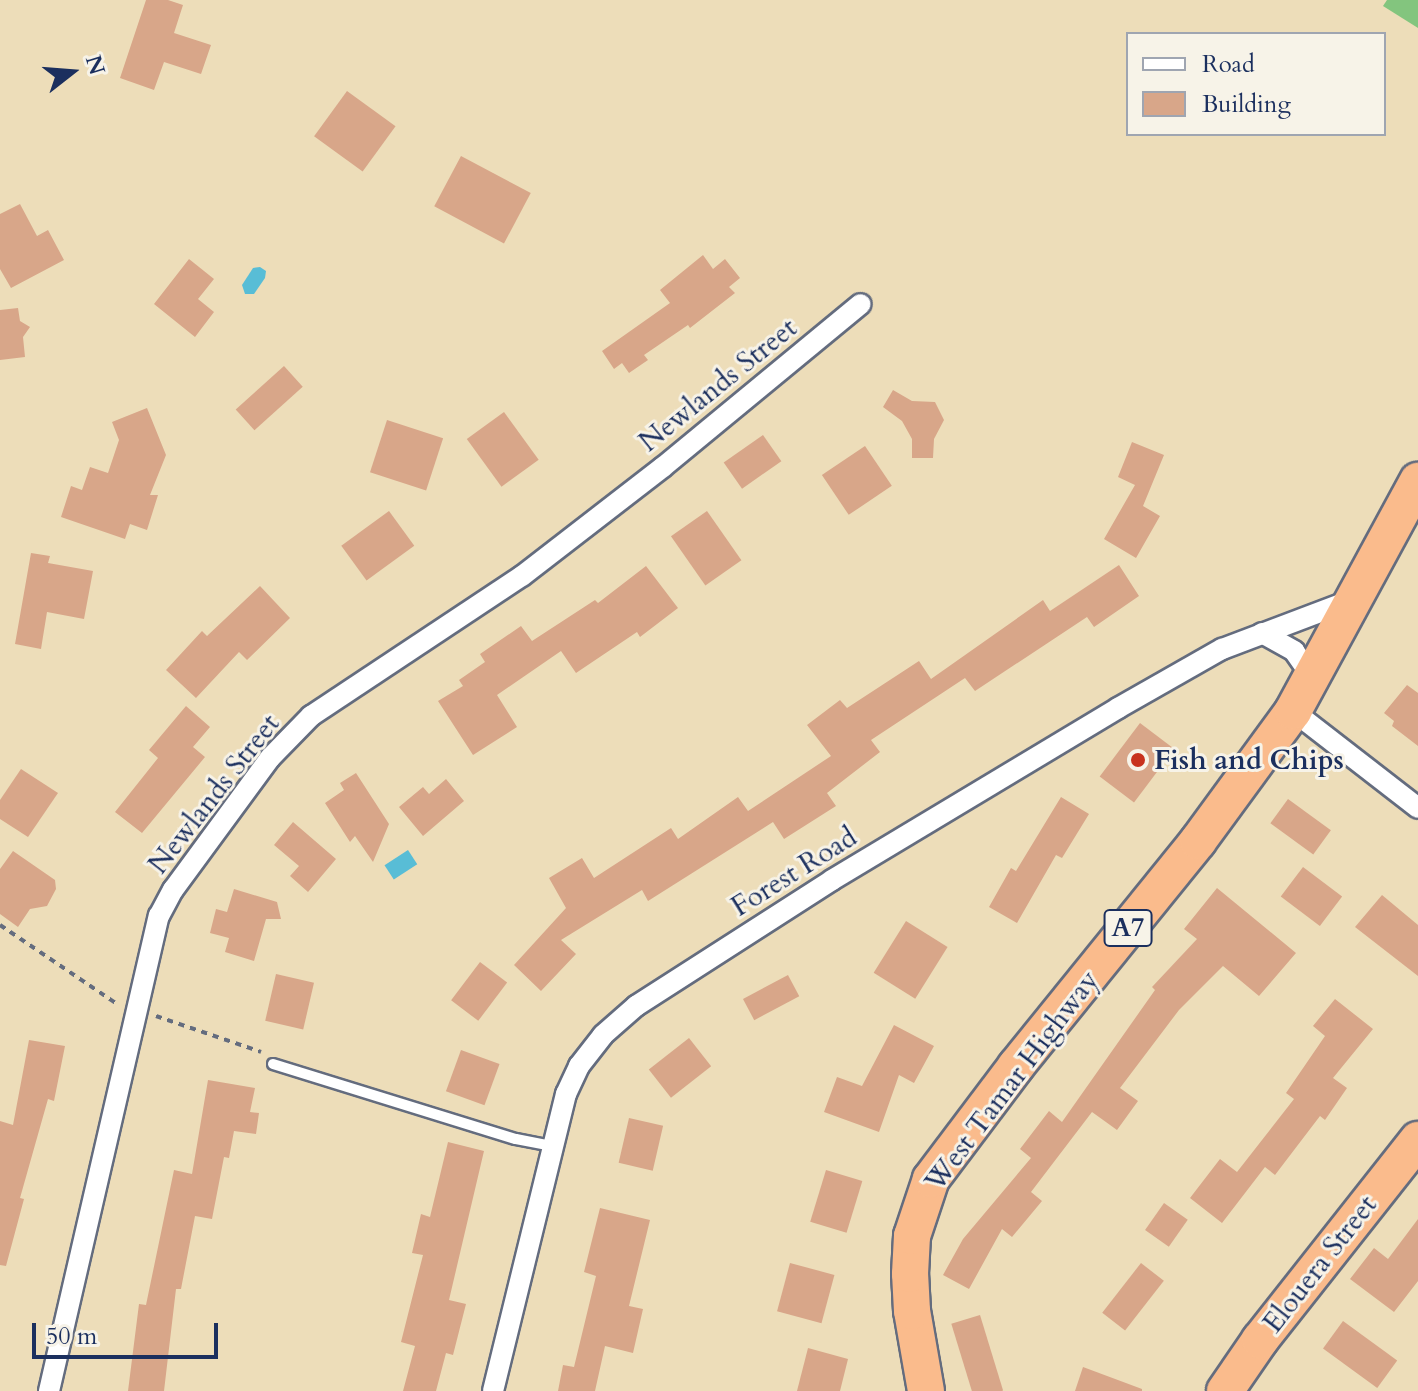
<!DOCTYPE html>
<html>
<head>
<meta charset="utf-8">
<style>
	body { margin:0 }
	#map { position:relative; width:1418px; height:1391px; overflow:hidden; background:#edddb9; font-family:Cardo,serif }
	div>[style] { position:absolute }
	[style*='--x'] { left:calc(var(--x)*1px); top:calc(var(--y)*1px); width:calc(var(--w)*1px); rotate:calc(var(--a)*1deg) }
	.green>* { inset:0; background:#83c57e }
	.water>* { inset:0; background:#58bdd6; transform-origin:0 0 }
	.building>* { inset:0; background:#d8a689; transform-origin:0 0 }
	.path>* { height:4px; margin-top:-2px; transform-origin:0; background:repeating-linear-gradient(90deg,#646c7e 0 6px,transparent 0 12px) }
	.roads { filter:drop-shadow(2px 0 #646c7e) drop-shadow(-2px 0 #646c7e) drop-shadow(0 2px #646c7e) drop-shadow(0 -2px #646c7e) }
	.lane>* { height:10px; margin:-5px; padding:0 5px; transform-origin:5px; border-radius:5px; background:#fff }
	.street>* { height:20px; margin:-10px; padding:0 10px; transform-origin:10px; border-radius:10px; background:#fff }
	.highway>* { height:36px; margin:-18px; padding:0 18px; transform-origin:18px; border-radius:18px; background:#fabb8c }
	.dots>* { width:22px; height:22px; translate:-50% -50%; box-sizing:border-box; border:4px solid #f7f3e8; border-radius:50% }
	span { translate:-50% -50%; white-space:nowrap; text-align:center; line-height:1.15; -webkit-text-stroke:6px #f7f3e8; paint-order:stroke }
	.shield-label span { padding:2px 6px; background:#f7f3e8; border:2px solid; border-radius:6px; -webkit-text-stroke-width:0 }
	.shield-label { font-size:26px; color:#1b2f5e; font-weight:700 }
	.street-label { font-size:28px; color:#1b2f5e }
	.poi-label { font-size:28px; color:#1b2f5e; font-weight:700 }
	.left { translate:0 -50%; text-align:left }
	.legend { position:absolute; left:1126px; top:32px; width:260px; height:104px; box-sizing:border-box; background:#f7f3e8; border:2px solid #9fa5b1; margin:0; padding:10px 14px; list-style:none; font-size:24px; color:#1b2f5e }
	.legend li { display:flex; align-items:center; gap:16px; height:40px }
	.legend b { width:40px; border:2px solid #9fa5b1 }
	.north { position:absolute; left:32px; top:32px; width:80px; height:80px; -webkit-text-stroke:6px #f7f3e8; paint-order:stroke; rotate:73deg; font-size:22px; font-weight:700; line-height:32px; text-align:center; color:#1b2f5e }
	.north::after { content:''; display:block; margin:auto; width:28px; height:36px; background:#1b2f5e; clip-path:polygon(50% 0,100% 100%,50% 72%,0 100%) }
	.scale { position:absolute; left:32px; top:1323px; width:186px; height:36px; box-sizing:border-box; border:4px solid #1b2f5e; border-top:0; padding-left:10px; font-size:24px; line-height:28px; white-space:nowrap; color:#1b2f5e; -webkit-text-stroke:6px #f7f3e8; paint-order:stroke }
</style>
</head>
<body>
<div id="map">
	<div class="green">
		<div style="clip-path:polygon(1387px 0,1418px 0,1418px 28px,1383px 6px)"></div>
	</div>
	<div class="water">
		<div style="clip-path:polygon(260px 267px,266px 271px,265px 278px,254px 294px,245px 294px,242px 285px,253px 268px)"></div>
		<div style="left:408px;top:850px;width:17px;height:28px;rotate:57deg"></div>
	</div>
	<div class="building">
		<div style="clip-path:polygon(146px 0,168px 0,183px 5px,174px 33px,211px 45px,201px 74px,164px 62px,154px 90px,120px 78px)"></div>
		<div style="left:347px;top:91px;width:60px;height:56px;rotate:36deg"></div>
		<div style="left:461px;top:156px;width:79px;height:57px;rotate:28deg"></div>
		<div style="clip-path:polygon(20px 204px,37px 236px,48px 230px,64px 260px,11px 288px,0 269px,0 214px)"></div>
		<div style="clip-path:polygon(703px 255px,713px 269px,725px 259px,740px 278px,729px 287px,735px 293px,690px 328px,688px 325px,644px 355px,648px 360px,629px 373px,622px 363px,614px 369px,602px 351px,670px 303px,660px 290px)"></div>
		<div style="clip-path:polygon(189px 259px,214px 279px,198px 299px,214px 312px,195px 337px,154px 304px)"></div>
		<div style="clip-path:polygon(18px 308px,20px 321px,30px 327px,23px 337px,25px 357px,0 360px,0 310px)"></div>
		<div style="left:284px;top:366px;width:28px;height:65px;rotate:48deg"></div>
		<div style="clip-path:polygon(893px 390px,912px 401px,935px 402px,944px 420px,934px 439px,933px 458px,912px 458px,912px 439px,902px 421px,883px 407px)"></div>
		<div style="clip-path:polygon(147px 408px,166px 455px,150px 495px,158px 495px,147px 530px,130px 524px,125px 539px,61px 517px,71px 486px,82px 490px,90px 467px,108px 473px,119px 440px,112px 422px)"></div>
		<div style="left:504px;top:412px;width:59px;height:46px;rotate:54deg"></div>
		<div style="left:387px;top:420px;width:59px;height:55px;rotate:18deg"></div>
		<div style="left:763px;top:435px;width:32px;height:48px;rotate:55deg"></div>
		<div style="clip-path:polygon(1132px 442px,1164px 455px,1143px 506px,1160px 516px,1136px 558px,1104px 539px,1135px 485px,1118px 477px)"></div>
		<div style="left:865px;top:446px;width:48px;height:52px;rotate:56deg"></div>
		<div style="left:389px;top:511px;width:43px;height:59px;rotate:54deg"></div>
		<div style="left:707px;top:511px;width:60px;height:44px;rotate:55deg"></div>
		<div style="clip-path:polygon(31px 553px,50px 556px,48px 563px,93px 571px,84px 619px,47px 612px,41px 649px,15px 644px)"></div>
		<div style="clip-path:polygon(1119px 565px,1139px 596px,1094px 627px,1087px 617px,975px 691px,965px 678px,871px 740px,880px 752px,827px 793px,836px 806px,784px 839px,773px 822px,648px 901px,642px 890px,561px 940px,576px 954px,541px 991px,514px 965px,566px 908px,549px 878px,582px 858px,594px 878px,671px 828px,678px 839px,738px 797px,748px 811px,831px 756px,807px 725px,840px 700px,847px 708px,919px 661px,931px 679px,1043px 600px,1050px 611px)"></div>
		<div style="clip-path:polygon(646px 566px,678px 608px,640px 637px,637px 632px,576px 673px,561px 651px,497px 695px,517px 727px,473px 755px,438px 701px,463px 686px,459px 680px,485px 662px,480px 654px,521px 626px,532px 641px,595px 600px,598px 603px)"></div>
		<div style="clip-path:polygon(260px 586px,290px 618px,247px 660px,239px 652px,196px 698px,166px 670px,202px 631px,207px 636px)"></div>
		<div style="clip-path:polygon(1407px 685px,1418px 693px,1418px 746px,1392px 726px,1394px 721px,1384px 713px)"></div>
		<div style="clip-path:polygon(186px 706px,210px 727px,193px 747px,205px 757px,142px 833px,115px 812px,158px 758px,149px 750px)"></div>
		<div style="left:1140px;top:723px;width:43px;height:67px;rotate:37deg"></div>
		<div style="clip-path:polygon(21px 769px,58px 793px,28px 837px,0 819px,0 800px)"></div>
		<div style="clip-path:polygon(356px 773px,389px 824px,373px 862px,355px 836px,350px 842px,325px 803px,344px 790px,340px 783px)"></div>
		<div style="clip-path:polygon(446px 779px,464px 801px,423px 836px,399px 807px,423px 787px,429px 794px)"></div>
		<div style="clip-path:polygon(1061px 797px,1089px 814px,1062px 858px,1056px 855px,1017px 923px,989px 907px,1011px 868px,1016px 871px)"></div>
		<div style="left:1288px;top:799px;width:53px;height:30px;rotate:36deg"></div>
		<div style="clip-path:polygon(293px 822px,336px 859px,308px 892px,290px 876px,299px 866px,274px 845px)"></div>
		<div style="clip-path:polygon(13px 851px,55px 880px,56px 889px,47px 906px,30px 909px,18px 927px,0 914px,0 869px)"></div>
		<div style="left:1303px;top:867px;width:49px;height:37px;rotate:37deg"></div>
		<div style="clip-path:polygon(1217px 888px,1296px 953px,1259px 996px,1223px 966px,1179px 1010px,1120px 1088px,1138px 1101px,1117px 1130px,1092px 1112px,1031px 1192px,1042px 1201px,1012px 1237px,1002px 1229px,969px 1289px,943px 1275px,963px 1239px,1031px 1158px,1020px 1149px,1049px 1111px,1062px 1122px,1155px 990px,1152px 987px,1197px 939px,1184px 929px)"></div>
		<div style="clip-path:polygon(234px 889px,277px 902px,281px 919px,266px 919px,254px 961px,225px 952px,229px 938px,210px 933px,216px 909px,227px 912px)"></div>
		<div style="clip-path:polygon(1382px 895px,1418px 925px,1418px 976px,1355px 927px)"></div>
		<div style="left:906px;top:921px;width:49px;height:61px;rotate:32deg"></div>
		<div style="left:480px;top:962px;width:34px;height:48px;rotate:37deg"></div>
		<div style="left:276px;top:974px;width:39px;height:48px;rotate:13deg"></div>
		<div style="left:788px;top:975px;width:24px;height:51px;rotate:62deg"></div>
		<div style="clip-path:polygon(1335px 999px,1373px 1029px,1333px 1078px,1347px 1088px,1325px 1120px,1320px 1116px,1275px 1175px,1265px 1167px,1222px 1223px,1190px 1198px,1220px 1159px,1237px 1172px,1294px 1099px,1286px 1093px,1325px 1036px,1313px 1026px)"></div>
		<div style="clip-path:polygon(894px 1025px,934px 1046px,914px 1083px,899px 1075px,879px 1132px,824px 1112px,837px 1077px,862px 1086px)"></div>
		<div style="left:689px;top:1038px;width:36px;height:51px;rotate:52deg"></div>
		<div style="clip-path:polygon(29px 1040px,65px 1046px,54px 1101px,48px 1099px,20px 1198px,24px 1199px,6px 1266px,0 1265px,0 1121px,13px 1125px)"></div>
		<div style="left:461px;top:1050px;width:41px;height:44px;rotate:20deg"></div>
		<div style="clip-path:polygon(208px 1080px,255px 1088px,250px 1112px,259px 1113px,256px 1134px,234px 1131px,229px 1158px,224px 1157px,212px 1219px,195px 1216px,181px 1289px,176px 1289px,164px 1391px,128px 1391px,139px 1304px,146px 1305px,174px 1170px,192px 1174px)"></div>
		<div style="left:629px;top:1118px;width:35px;height:46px;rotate:13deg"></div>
		<div style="clip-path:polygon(448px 1142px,484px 1151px,449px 1300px,466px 1304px,453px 1355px,446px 1353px,436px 1391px,403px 1391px,415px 1346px,401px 1342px,423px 1255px,412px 1253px,421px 1214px,430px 1217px)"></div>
		<div style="left:826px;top:1170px;width:38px;height:54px;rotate:17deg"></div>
		<div style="left:1164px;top:1203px;width:29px;height:33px;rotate:35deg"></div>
		<div style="clip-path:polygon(600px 1208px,650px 1220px,629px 1306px,643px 1309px,633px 1353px,605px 1346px,595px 1391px,558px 1391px,563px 1365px,574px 1367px,596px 1276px,584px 1272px)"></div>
		<div style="clip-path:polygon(1418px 1219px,1418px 1281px,1394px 1312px,1350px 1279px,1374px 1248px,1388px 1259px)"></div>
		<div style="left:790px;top:1263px;width:46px;height:50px;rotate:15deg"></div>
		<div style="left:1141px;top:1263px;width:29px;height:63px;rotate:38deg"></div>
		<div style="left:980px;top:1315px;width:79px;height:30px;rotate:73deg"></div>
		<div style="left:1343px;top:1321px;width:67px;height:34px;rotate:36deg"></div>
		<div style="clip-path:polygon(808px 1348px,848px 1359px,840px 1391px,797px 1391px)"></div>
		<div style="clip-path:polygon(1083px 1367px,1142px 1389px,1142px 1391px,1075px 1391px)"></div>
	</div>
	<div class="path">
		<div style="--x:0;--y:925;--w:141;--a:34"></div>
		<div style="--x:156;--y:1016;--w:111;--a:18.9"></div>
	</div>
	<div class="roads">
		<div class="lane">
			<div style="--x:273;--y:1064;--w:254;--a:17.2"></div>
			<div style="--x:516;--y:1139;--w:36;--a:11"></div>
		</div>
		<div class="street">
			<div style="--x:1262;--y:633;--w:37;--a:29"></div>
			<div style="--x:1294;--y:651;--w:32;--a:55"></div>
			<div style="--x:1293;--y:711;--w:158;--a:37.8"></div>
			<div style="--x:49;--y:1391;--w:488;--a:-77"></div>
			<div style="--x:159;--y:916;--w:30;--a:-62"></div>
			<div style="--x:173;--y:890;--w:164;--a:-53.7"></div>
			<div style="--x:270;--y:758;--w:59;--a:-45.7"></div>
			<div style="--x:311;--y:716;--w:253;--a:-33.6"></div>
			<div style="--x:522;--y:576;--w:178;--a:-37.7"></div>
			<div style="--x:663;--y:467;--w:256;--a:-39.5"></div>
			<div style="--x:493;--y:1391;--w:306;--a:-76.2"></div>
			<div style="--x:566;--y:1094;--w:31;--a:-65"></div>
			<div style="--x:579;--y:1066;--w:39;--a:-52"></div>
			<div style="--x:603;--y:1035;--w:44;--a:-41.3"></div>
			<div style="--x:636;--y:1006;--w:233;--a:-32.7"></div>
			<div style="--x:832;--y:880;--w:334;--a:-31"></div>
			<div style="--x:1118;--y:708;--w:120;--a:-29.6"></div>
			<div style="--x:1222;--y:649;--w:136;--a:-20.7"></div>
		</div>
		<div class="highway">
			<div style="--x:926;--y:1391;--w:81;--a:-99.9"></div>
			<div style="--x:912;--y:1311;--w:37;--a:-93"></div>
			<div style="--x:910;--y:1274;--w:38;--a:-87"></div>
			<div style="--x:912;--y:1236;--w:60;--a:-71.6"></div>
			<div style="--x:931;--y:1179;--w:141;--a:-53"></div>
			<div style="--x:1016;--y:1066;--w:289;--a:-51"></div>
			<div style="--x:1198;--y:841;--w:161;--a:-53.8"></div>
			<div style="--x:1293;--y:711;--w:262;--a:-61.5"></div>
			<div style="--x:1225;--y:1391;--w:62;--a:-55.5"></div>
			<div style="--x:1260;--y:1340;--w:255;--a:-51.7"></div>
		</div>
	</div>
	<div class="dots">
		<div style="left:1138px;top:760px;background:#c8321e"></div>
	</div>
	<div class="shield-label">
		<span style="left:1128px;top:928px">A7</span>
	</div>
	<div class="street-label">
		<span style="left:718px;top:385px;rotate:-39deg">Newlands Street</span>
		<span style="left:214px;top:794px;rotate:-52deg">Newlands Street</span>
		<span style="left:794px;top:872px;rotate:-32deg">Forest Road</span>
		<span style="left:1012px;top:1081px;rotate:-53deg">West Tamar Highway</span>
		<span style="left:1320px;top:1264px;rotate:-52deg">Elouera Street</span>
	</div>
	<div class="poi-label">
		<span class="left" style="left:1154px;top:760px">Fish and Chips</span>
	</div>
	<ul class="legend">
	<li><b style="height:10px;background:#fff"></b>Road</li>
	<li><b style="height:22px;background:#d8a689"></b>Building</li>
	</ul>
	<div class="north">N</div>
	<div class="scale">50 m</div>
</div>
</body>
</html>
